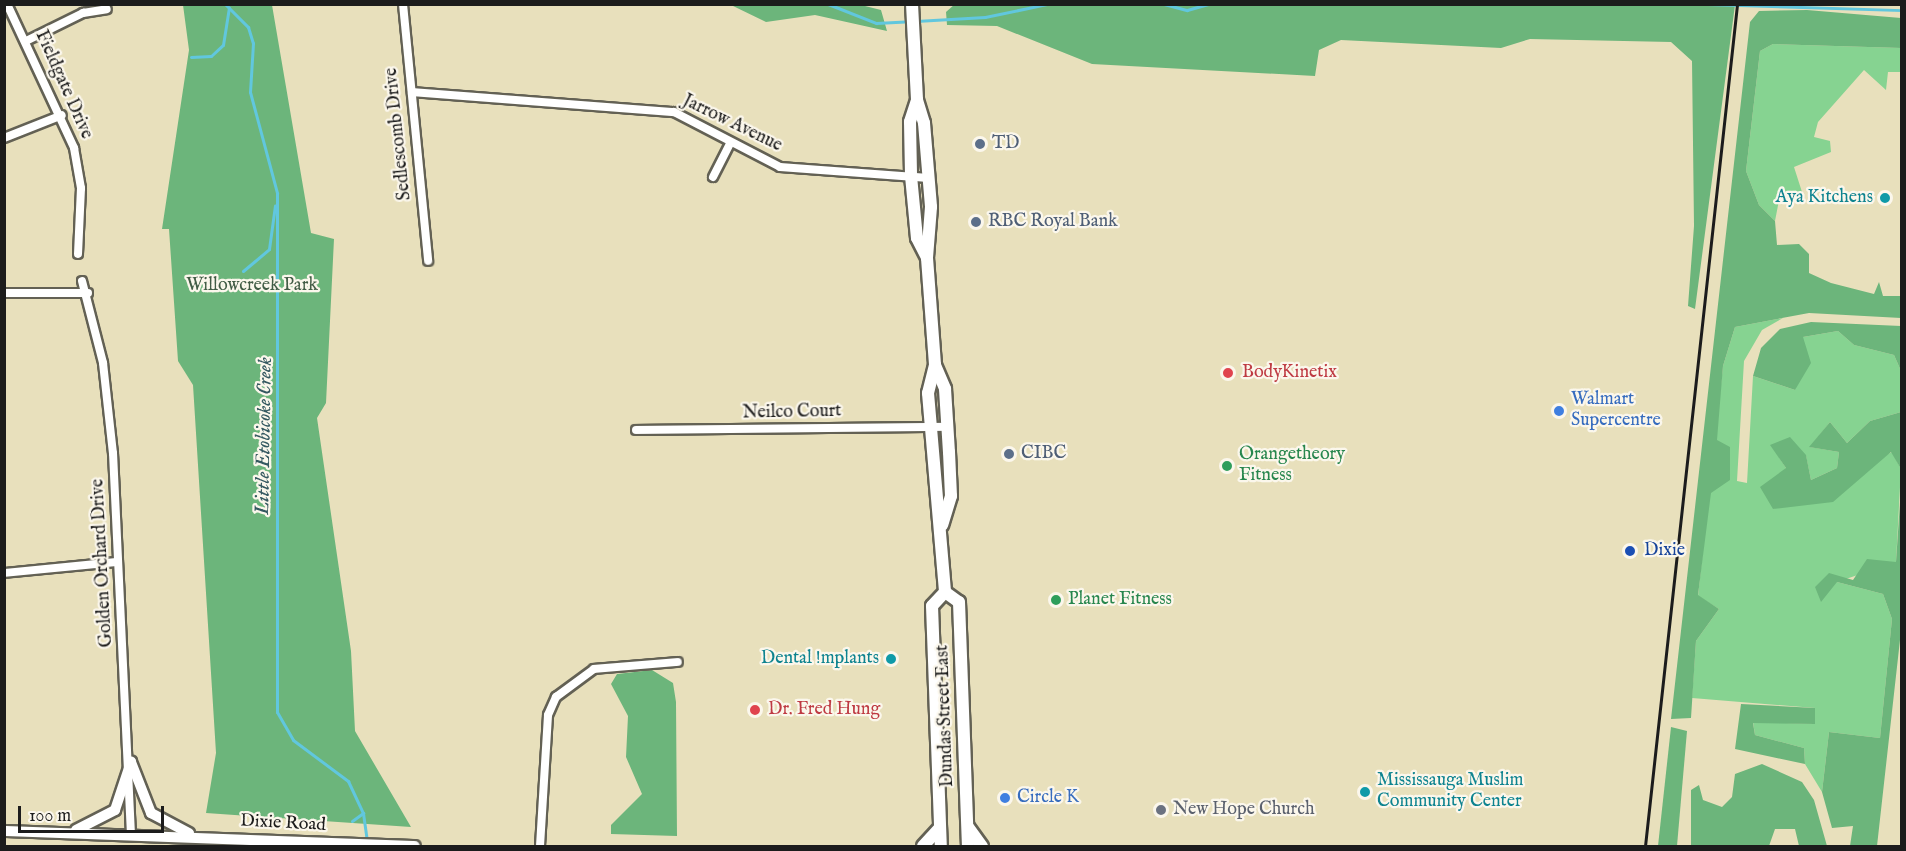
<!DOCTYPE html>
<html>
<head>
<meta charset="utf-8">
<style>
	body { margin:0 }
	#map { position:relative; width:1906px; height:851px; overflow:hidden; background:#e8e0bc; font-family:"IM FELL English",serif }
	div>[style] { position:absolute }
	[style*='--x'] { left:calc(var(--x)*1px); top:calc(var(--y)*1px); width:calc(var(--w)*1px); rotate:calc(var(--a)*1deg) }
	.green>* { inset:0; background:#86d391 }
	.forest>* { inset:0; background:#6cb57b }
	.stream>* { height:3px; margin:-1.5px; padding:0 1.5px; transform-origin:1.5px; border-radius:1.5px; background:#61c7de }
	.roads { filter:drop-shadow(2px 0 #636154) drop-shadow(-2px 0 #636154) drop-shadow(0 2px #636154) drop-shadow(0 -2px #636154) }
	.street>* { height:8px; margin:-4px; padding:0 4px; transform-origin:4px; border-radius:4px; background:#fff }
	.secondary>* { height:10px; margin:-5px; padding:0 5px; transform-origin:5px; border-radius:5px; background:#fff }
	.primary>* { height:12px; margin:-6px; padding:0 6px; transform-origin:6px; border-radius:6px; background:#fff }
	.rail>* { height:3px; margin:-1.5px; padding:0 1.5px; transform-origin:1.5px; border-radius:1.5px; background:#1c1c1c }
	.dots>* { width:16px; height:16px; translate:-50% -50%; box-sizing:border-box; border:3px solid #fbf7ec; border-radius:50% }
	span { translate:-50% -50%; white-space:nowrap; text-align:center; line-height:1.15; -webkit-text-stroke:4.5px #fbf7ec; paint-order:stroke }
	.street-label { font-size:18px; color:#1c1c1c }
	.service-label { font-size:18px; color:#4e5e75 }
	.left { translate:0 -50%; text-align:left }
	.culture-label { font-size:18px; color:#0d838f }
	.right { translate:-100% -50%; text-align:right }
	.park-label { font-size:18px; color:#415c45 }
	.health-label { font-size:18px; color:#be3a42 }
	.shop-label { font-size:18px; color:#366cbe }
	.leisure-label { font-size:18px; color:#27864d }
	.transit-label { font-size:18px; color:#164399 }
	.worship-label { font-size:18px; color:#5b616d }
	.water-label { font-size:20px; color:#345860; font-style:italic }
	.frame { position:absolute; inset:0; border:6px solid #1c1c1c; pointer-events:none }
	.scale { position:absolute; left:18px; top:806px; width:146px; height:27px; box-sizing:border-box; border:3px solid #1c1c1c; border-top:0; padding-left:8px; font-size:18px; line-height:21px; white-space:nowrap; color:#1c1c1c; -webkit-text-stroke:4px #fbf7ec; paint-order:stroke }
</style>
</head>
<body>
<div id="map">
	<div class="green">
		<div style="clip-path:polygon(1773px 44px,1901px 48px,1901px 72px,1888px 72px,1886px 90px,1864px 70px,1818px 122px,1814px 137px,1830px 141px,1831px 152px,1794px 167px,1802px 192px,1780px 195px,1775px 221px,1759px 205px,1746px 171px,1760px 51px)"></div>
		<div style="clip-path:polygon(1783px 318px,1762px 330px,1744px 361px,1737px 481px,1747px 483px,1753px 376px,1795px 390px,1803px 337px,1838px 331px,1854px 345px,1894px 355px,1901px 371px,1901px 412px,1870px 421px,1847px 443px,1830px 422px,1810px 447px,1839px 452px,1837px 468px,1811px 480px,1806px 456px,1771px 445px,1786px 468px,1773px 509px,1892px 452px,1901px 469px,1896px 562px,1837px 582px,1883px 594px,1892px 619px,1880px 738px,1829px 732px,1822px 792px,1805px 764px,1804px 748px,1755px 735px,1753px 722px,1814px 724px,1815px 708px,1692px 698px,1696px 641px,1719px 609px,1698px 596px,1723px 366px,1735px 327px)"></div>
	</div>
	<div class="forest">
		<div style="clip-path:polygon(955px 4px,1735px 5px,1695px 309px,1688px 306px,1694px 226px,1692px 61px,1671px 42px,1530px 39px,1501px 48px,1341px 40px,1319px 50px,1315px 76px,1092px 64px,997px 26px,947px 25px,946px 12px)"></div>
		<div style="clip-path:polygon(183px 5px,272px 5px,311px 233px,334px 239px,326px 403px,317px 418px,351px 651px,355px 731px,411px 827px,206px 813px,216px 753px,193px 385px,178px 361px,169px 229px,162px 229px,189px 50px)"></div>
		<div style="clip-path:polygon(731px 5px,861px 5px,881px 10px,887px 31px,815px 15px,766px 22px)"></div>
		<div style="clip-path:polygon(1807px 10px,1901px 18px,1901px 48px,1773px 44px,1760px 51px,1746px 171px,1759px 205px,1775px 221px,1777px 245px,1799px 244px,1809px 254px,1809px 273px,1831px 283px,1874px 294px,1879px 282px,1883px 296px,1901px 296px,1901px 318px,1809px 313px,1735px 327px,1723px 366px,1717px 440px,1730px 447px,1730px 480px,1711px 493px,1698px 595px,1719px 609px,1696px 641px,1691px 718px,1671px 719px,1750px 22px,1759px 11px)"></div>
		<div style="clip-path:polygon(1811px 322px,1901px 326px,1901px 371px,1894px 355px,1854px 345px,1838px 331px,1803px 337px,1811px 363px,1795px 390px,1753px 376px,1761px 348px,1780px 329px)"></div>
		<div style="clip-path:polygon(1901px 412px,1901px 469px,1891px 452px,1833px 502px,1773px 509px,1760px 487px,1786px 468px,1770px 445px,1790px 437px,1806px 455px,1811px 480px,1837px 468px,1839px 452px,1809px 447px,1830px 422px,1847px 443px,1870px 421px)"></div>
		<div style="clip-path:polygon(1901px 487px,1901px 631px,1877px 846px,1850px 846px,1853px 826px,1832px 828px,1822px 792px,1829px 732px,1880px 738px,1892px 619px,1883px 594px,1837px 582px,1821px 602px,1815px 587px,1829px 573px,1853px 580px,1867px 559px,1896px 562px)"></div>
		<div style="clip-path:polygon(652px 670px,673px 683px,676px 702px,677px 836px,611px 834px,611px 825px,642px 794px,626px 757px,628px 716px,611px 684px,617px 674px)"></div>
		<div style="clip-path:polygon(1741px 704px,1815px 708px,1815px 724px,1753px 723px,1755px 735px,1804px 748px,1805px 764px,1735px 749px)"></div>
		<div style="clip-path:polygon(1671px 727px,1687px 731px,1677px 846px,1658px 846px)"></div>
		<div style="clip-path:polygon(1762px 764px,1802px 782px,1814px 800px,1827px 846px,1799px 846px,1795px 829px,1775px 829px,1769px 846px,1691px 846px,1691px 790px,1699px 785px,1703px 800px,1722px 807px,1732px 797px,1735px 774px)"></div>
	</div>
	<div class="stream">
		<div style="--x:225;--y:4;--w:33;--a:45"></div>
		<div style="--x:248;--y:27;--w:17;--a:73"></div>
		<div style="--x:253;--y:43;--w:49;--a:93.5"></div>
		<div style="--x:250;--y:92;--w:105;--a:75"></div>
		<div style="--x:277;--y:193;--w:519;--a:90"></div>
		<div style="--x:277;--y:712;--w:32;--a:60"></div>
		<div style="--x:293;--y:740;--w:69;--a:36.7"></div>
		<div style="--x:348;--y:781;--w:35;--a:65"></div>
		<div style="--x:363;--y:813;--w:29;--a:82"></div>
		<div style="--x:828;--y:4;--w:52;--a:21.6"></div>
		<div style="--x:876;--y:23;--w:34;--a:-3"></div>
		<div style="--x:1164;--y:4;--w:24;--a:15"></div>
		<div style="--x:1187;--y:10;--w:22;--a:-16"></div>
		<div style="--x:1707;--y:4;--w:195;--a:1.8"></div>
		<div style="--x:916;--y:21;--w:69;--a:-3.3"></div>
		<div style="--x:985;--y:17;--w:63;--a:-11.8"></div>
		<div style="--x:191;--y:57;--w:20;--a:-3"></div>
		<div style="--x:211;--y:56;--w:16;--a:-43"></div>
		<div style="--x:223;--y:45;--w:38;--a:-81"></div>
		<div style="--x:243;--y:271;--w:34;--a:-40"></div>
		<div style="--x:269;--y:249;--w:44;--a:-82.2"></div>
		<div style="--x:352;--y:821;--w:14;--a:-36"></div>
	</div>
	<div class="roads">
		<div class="street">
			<div style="--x:7;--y:4;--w:159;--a:65"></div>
			<div style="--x:74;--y:148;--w:41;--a:80.1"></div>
			<div style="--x:81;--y:188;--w:66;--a:92.6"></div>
			<div style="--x:403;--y:4;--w:258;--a:84.4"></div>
			<div style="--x:26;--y:41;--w:64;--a:-26.2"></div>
			<div style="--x:83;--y:13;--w:24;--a:-9"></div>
			<div style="--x:412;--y:92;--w:263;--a:4.4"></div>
			<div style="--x:674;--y:112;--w:119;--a:27.4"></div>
			<div style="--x:780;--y:167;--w:149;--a:4.2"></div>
			<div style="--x:4;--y:138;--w:62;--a:-21.6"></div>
			<div style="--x:713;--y:177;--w:37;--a:-63"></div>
			<div style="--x:82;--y:281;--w:85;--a:75.6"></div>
			<div style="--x:103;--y:363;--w:91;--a:83.7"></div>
			<div style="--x:113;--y:453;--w:382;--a:87.3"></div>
			<div style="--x:4;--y:293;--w:84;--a:0"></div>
			<div style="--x:636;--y:430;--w:312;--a:-0.6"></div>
			<div style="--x:4;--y:573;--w:114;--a:-5.6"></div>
			<div style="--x:540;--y:846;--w:131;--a:-86.5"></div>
			<div style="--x:548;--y:715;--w:20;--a:-66"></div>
			<div style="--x:556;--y:697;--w:47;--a:-36.4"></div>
			<div style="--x:594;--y:669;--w:84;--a:-4.8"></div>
		</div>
		<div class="secondary">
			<div style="--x:131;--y:762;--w:55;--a:68.6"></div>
			<div style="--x:151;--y:813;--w:43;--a:27.8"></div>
			<div style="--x:76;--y:830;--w:44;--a:-27.1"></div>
			<div style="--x:115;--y:810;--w:51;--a:-71.6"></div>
			<div style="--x:4;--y:831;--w:411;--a:2.1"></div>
		</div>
		<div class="primary">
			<div style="--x:912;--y:4;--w:96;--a:87"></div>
			<div style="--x:917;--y:100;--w:24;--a:73"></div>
			<div style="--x:924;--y:123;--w:84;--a:85.2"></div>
			<div style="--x:931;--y:207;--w:51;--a:94.5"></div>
			<div style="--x:927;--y:258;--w:107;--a:85.7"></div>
			<div style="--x:935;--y:365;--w:29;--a:104"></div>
			<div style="--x:928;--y:393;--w:200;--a:85.1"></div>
			<div style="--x:945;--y:592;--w:19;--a:133"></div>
			<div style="--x:932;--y:606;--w:240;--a:87.9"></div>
			<div style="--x:917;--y:100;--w:23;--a:108"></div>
			<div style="--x:910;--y:122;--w:54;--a:88.9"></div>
			<div style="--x:911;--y:176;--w:62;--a:84.5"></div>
			<div style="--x:917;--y:238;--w:22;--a:63"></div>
			<div style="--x:935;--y:365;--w:26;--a:67"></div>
			<div style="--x:945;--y:389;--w:63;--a:86.4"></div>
			<div style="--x:949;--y:452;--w:44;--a:87.4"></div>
			<div style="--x:951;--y:496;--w:30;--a:107"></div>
			<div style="--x:945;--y:592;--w:17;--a:36"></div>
			<div style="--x:959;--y:602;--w:244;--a:87.9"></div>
			<div style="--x:968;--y:827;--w:24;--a:54"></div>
			<div style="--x:923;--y:846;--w:25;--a:-47"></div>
		</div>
	</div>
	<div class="rail">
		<div style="--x:1645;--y:846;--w:847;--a:-83.76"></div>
	</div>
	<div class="dots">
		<div style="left:980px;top:144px;background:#5c6f8a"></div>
		<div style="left:1885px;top:198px;background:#0f9aa8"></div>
		<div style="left:976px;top:222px;background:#5c6f8a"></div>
		<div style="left:1228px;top:373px;background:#e0444e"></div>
		<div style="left:1559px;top:411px;background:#3f7fe0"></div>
		<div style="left:1009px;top:454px;background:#5c6f8a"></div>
		<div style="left:1227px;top:466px;background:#2e9e5b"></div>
		<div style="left:1630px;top:551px;background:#1a4fb4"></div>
		<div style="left:1056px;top:600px;background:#2e9e5b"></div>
		<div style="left:891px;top:659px;background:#0f9aa8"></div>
		<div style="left:755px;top:710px;background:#e0444e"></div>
		<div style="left:1365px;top:792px;background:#0f9aa8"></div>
		<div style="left:1005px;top:798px;background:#3f7fe0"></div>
		<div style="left:1161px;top:810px;background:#6b7280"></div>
	</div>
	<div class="street-label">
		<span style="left:63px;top:85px;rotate:66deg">Fieldgate Drive</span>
		<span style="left:732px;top:124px;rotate:26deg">Jarrow Avenue</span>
		<span style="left:399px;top:134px;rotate:-96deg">Sedlescomb Drive</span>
		<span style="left:792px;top:413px;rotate:-1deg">Neilco Court</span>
		<span style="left:103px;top:563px;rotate:-93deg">Golden Orchard Drive</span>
		<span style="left:946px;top:716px;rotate:-92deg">Dundas Street East</span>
		<span style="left:283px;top:824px;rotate:3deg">Dixie Road</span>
	</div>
	<div class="service-label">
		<span class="left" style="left:992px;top:144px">TD</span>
		<span class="left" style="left:988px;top:222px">RBC Royal Bank</span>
		<span class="left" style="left:1021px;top:454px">CIBC</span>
	</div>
	<div class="culture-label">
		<span class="right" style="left:1873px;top:198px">Aya Kitchens</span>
		<span class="right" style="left:879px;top:659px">Dental !mplants</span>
		<span class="left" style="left:1377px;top:792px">Mississauga Muslim<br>Community Center</span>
	</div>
	<div class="park-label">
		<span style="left:252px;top:286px">Willowcreek Park</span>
	</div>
	<div class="health-label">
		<span class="left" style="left:1242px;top:373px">BodyKinetix</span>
		<span class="left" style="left:768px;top:710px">Dr. Fred Hung</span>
	</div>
	<div class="shop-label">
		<span class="left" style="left:1571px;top:411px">Walmart<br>Supercentre</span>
		<span class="left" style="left:1017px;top:798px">Circle K</span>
	</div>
	<div class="leisure-label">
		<span class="left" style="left:1239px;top:466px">Orangetheory<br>Fitness</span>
		<span class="left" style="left:1068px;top:600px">Planet Fitness</span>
	</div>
	<div class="transit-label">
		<span class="left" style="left:1644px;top:551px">Dixie</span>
	</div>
	<div class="worship-label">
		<span class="left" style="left:1173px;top:810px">New Hope Church</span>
	</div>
	<div class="water-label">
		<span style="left:264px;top:436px;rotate:-89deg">Little Etobicoke Creek</span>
	</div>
	<div class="frame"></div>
	<div class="scale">100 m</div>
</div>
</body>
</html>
